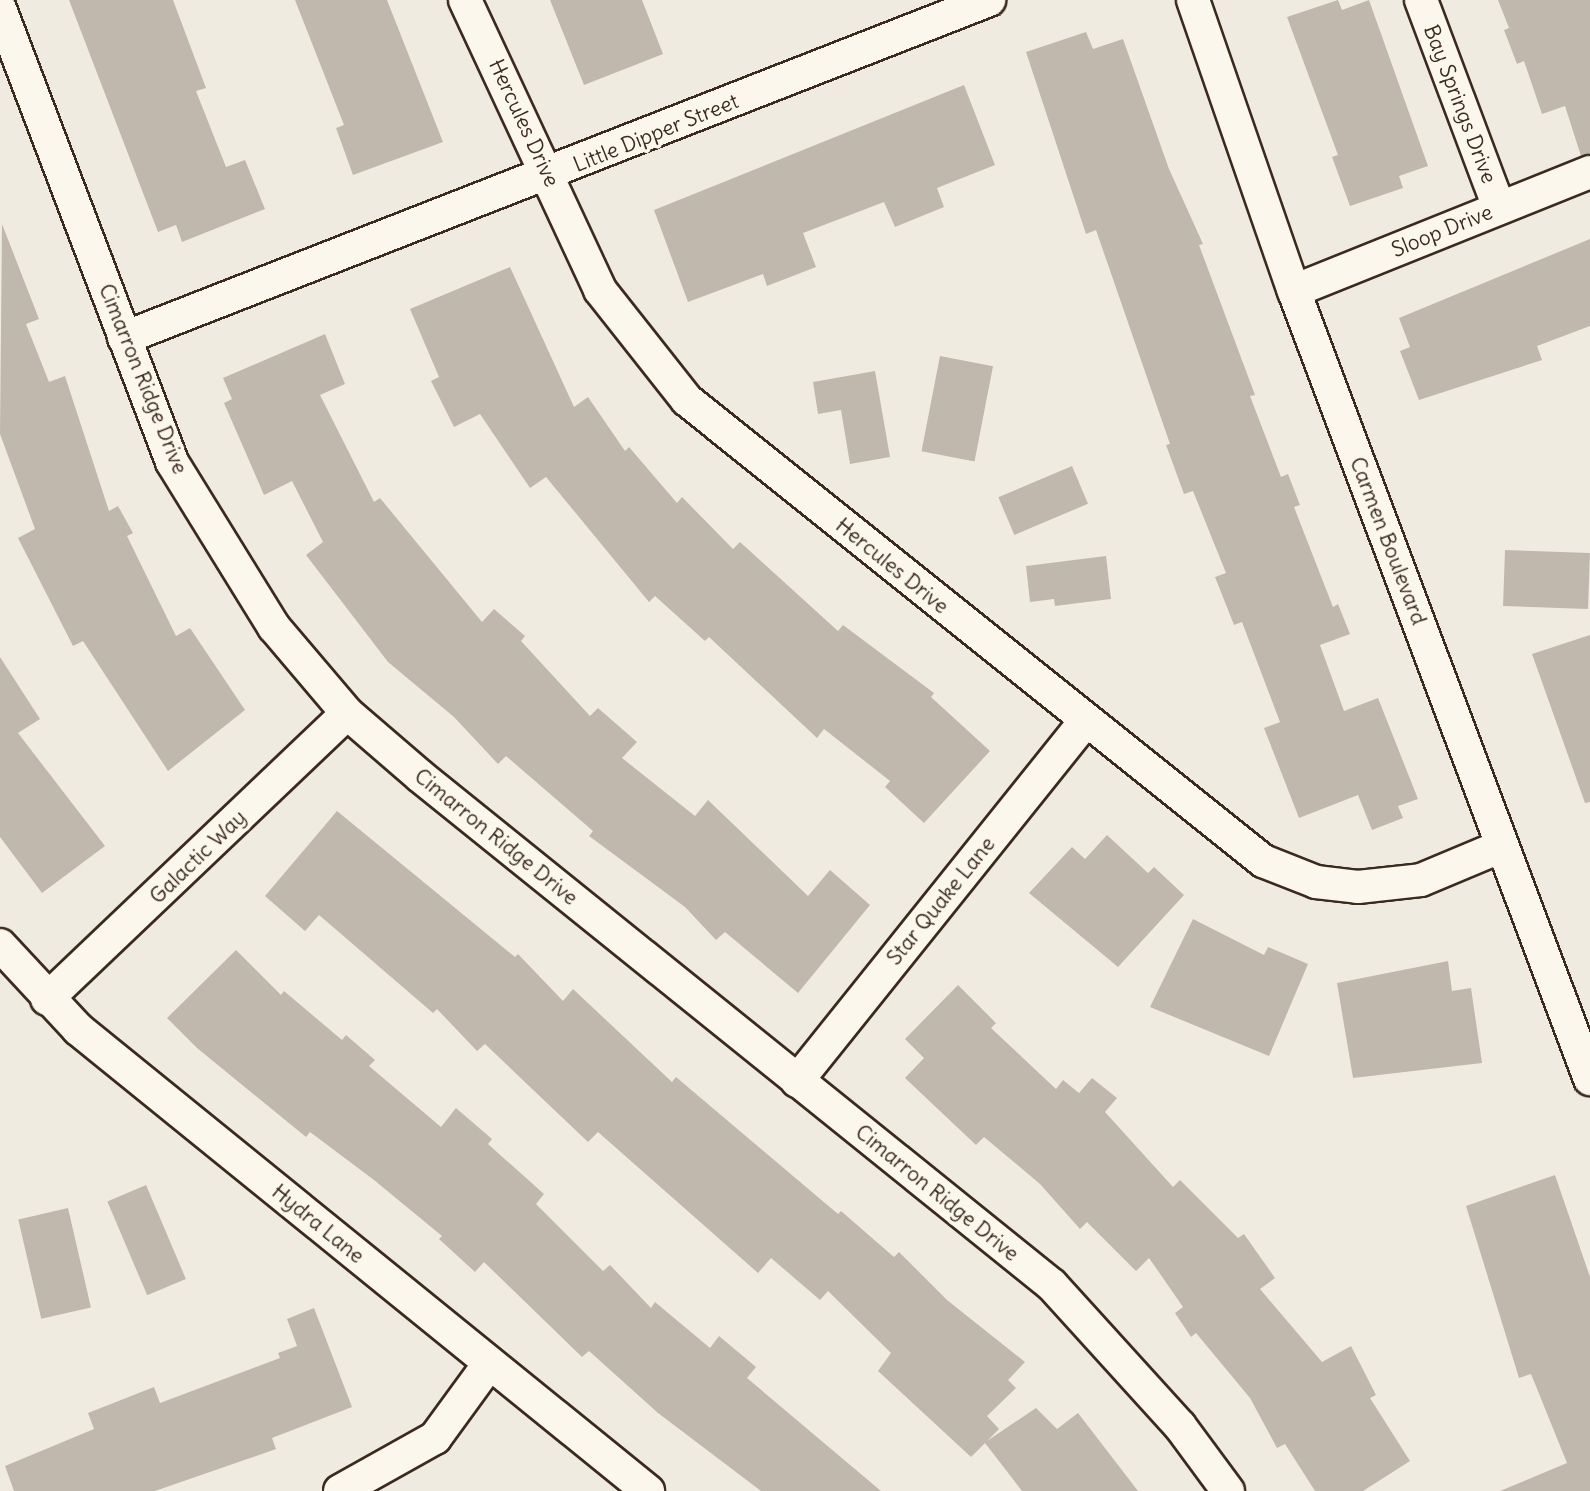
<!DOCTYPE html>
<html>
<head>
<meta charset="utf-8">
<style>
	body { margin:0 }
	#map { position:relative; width:1590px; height:1491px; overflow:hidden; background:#f0ebe0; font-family:Delius,sans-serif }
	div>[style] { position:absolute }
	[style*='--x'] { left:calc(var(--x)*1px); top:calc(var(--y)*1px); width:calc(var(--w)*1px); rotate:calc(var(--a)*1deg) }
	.building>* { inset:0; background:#c0b8ad; transform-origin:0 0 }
	.roads { filter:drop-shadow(2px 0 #3b2a1e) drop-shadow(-2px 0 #3b2a1e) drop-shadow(0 2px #3b2a1e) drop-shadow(0 -2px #3b2a1e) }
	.minor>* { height:32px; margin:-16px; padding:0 16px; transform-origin:16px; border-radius:16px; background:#fbf7ec }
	span { translate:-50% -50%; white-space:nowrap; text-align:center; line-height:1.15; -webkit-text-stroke:7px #fbf7ec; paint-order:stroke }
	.street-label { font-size:21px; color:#3b2a1e }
</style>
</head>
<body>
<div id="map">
	<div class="building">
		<div style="clip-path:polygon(69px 0,173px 0,206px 88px,196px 91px,226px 167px,245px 160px,265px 209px,182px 242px,176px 225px,158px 232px)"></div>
		<div style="clip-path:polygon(295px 0,387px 0,443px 142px,353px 175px,336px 128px,344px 125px)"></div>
		<div style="clip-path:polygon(550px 0,642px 0,663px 54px,584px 85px)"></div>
		<div style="clip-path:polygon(1338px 0,1342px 10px,1369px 0,1428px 166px,1399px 176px,1403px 188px,1350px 206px,1332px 157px,1338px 155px,1287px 17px)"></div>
		<div style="clip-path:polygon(1498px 0,1590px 0,1590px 154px,1581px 156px,1565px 106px,1542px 114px,1524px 61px,1517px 64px,1504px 30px,1509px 28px)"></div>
		<div style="clip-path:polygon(1086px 32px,1093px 49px,1123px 39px,1169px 169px,1203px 244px,1199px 245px,1255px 395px,1250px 396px,1281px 477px,1288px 474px,1300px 505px,1294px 507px,1333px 607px,1338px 604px,1350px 634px,1320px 645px,1344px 711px,1378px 698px,1418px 799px,1398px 806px,1403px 818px,1372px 830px,1358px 795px,1299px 818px,1264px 728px,1280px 722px,1242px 622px,1234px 625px,1215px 577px,1226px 573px,1193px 491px,1184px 494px,1166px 445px,1170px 444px,1096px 230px,1086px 234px,1026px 52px)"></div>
		<div style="clip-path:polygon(964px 85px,995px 165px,937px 188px,944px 207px,895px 227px,884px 202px,803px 233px,816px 267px,767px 286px,763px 274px,688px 302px,654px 210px)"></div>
		<div style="clip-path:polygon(2px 224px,39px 319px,26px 324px,49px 382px,65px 376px,109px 511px,118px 506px,133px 533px,127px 536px,176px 636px,190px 628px,245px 710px,168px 771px,83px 641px,73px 646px,18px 538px,35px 529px,0 434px)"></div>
		<div style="clip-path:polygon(1590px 239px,1590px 326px,1537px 346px,1542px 360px,1419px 400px,1400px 351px,1410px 347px,1399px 318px)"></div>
		<div style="clip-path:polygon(510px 267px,574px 407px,588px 397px,625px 451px,629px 447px,677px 503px,682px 497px,733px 549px,740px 542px,838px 631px,843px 625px,934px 693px,931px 697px,990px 751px,924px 823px,885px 787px,890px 781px,824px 729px,817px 738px,709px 637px,705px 641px,655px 596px,649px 602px,546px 477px,530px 488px,480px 414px,454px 427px,431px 381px,439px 377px,410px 309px)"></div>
		<div style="clip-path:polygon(325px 334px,345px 384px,320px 395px,374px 502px,380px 498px,482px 622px,494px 609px,525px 636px,521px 641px,590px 716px,598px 708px,637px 742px,622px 758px,695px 816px,708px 800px,808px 896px,830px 870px,870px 905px,798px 993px,725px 932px,716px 940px,685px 907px,589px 836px,593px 831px,506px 756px,498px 764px,454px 717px,388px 662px,306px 555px,323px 542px,292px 481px,264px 495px,224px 403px,232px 399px,223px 378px)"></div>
		<div style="left:940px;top:356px;width:54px;height:97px;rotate:11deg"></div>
		<div style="clip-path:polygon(875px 371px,890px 457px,850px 464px,841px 410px,818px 414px,813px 382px)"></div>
		<div style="left:1072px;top:466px;width:41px;height:80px;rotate:67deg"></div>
		<div style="left:1505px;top:550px;width:85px;height:56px;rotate:2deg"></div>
		<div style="clip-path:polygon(1106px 556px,1111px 599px,1055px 606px,1054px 599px,1030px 602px,1026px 566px)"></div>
		<div style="clip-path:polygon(1590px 635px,1590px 802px,1585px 803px,1532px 654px)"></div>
		<div style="clip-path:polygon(0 657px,40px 719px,18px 733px,105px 846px,42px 893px,0 837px)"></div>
		<div style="clip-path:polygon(337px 811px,515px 957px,518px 954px,563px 1001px,573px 989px,672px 1082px,676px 1077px,838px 1214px,841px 1211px,894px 1257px,899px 1252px,947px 1300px,1025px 1362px,1008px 1380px,1016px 1388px,987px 1416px,999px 1429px,987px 1441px,1036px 1408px,1057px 1429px,1078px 1413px,1138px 1491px,1022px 1491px,985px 1443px,971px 1457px,878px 1371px,891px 1353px,828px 1291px,820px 1300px,771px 1258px,758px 1273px,598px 1132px,588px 1142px,485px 1044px,477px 1051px,437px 1009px,433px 1013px,319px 915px,305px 931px,265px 896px)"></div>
		<div style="clip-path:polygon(1107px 835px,1148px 873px,1154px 867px,1184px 895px,1118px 967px,1029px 893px,1072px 847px,1085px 859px)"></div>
		<div style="clip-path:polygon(1193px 919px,1264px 955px,1268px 947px,1308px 964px,1269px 1056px,1150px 1007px)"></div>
		<div style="clip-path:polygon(236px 950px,281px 995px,284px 991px,342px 1040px,346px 1035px,375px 1060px,369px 1066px,441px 1127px,456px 1108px,492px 1139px,488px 1144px,544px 1194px,536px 1204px,603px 1271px,610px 1265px,651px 1308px,655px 1302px,710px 1348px,719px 1336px,756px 1367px,747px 1378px,881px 1491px,761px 1491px,658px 1413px,589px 1351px,582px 1357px,484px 1262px,475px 1272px,439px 1239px,442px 1236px,374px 1180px,310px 1132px,306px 1137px,197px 1048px,167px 1018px)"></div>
		<div style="clip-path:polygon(1448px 961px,1452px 991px,1471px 988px,1482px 1063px,1353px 1078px,1337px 983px)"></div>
		<div style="clip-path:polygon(958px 985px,996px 1023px,991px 1028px,1056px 1089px,1063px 1080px,1079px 1093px,1092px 1078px,1117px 1098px,1105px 1112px,1173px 1187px,1180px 1180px,1238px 1238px,1244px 1234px,1275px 1278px,1260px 1289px,1322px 1362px,1351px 1346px,1376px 1395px,1370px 1398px,1410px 1461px,1363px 1491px,1315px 1491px,1285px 1444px,1277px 1448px,1250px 1398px,1196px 1333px,1191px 1337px,1175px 1313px,1183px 1307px,1149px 1258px,1136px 1271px,1087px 1222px,1080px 1229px,1040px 1184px,984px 1137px,976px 1145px,905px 1078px,924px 1058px,905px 1039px)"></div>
		<div style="clip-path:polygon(1555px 1175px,1590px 1277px,1590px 1491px,1500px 1491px,1567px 1463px,1531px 1374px,1519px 1378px,1466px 1206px)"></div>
		<div style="left:146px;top:1185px;width:102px;height:42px;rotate:67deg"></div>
		<div style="left:68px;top:1208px;width:102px;height:51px;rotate:77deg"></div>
		<div style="clip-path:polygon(314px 1308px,352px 1407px,272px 1438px,276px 1449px,155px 1491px,14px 1491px,5px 1466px,94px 1429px,88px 1413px,154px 1387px,160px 1403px,280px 1358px,278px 1353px,297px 1346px,287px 1319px)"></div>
	</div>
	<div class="roads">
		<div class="minor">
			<div style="--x:465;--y:0;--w:320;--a:65"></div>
			<div style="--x:600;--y:290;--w:140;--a:51.7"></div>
			<div style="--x:687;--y:400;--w:738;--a:38.67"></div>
			<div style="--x:1263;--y:861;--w:57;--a:21.6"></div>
			<div style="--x:1316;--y:882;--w:42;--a:6.8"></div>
			<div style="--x:1358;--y:887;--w:63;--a:-6.3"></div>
			<div style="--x:1421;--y:880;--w:88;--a:-22.8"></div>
			<div style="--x:1193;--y:0;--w:308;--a:70.9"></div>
			<div style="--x:1294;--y:291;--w:842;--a:69.41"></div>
			<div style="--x:1421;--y:0;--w:222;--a:69.4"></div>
			<div style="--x:0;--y:9;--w:485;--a:69.2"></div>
			<div style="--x:172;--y:462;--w:194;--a:58.3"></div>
			<div style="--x:274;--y:627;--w:113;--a:49.7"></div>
			<div style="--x:347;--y:713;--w:96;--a:40.8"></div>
			<div style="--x:420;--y:776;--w:811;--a:38.85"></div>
			<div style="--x:1052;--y:1285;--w:190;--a:47.8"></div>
			<div style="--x:1180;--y:1426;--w:81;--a:53.6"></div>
			<div style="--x:1294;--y:291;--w:319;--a:-21.9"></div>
			<div style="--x:124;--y:338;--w:929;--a:-21.34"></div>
			<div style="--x:0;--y:945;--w:115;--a:47.1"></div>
			<div style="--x:78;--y:1029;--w:734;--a:39.03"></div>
			<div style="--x:47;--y:999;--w:414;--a:-43.6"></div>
			<div style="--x:797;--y:1081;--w:460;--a:-51.3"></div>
			<div style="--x:340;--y:1491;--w:109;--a:-29.2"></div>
			<div style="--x:435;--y:1438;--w:92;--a:-53.9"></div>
		</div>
	</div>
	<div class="street-label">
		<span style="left:1460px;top:104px;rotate:69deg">Bay Springs Drive</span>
		<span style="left:524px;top:123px;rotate:65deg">Hercules Drive</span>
		<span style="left:656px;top:133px;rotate:-22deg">Little Dipper Street</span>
		<span style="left:1442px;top:231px;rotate:-22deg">Sloop Drive</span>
		<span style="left:143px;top:379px;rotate:68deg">Cimarron Ridge Drive</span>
		<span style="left:1388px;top:541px;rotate:69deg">Carmen Boulevard</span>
		<span style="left:892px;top:566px;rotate:39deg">Hercules Drive</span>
		<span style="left:496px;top:837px;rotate:39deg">Cimarron Ridge Drive</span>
		<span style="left:198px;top:857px;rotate:-44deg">Galactic Way</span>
		<span style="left:941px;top:901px;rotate:-51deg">Star Quake Lane</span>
		<span style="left:937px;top:1193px;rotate:39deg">Cimarron Ridge Drive</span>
		<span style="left:318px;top:1224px;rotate:39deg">Hydra Lane</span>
	</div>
</div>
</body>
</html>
